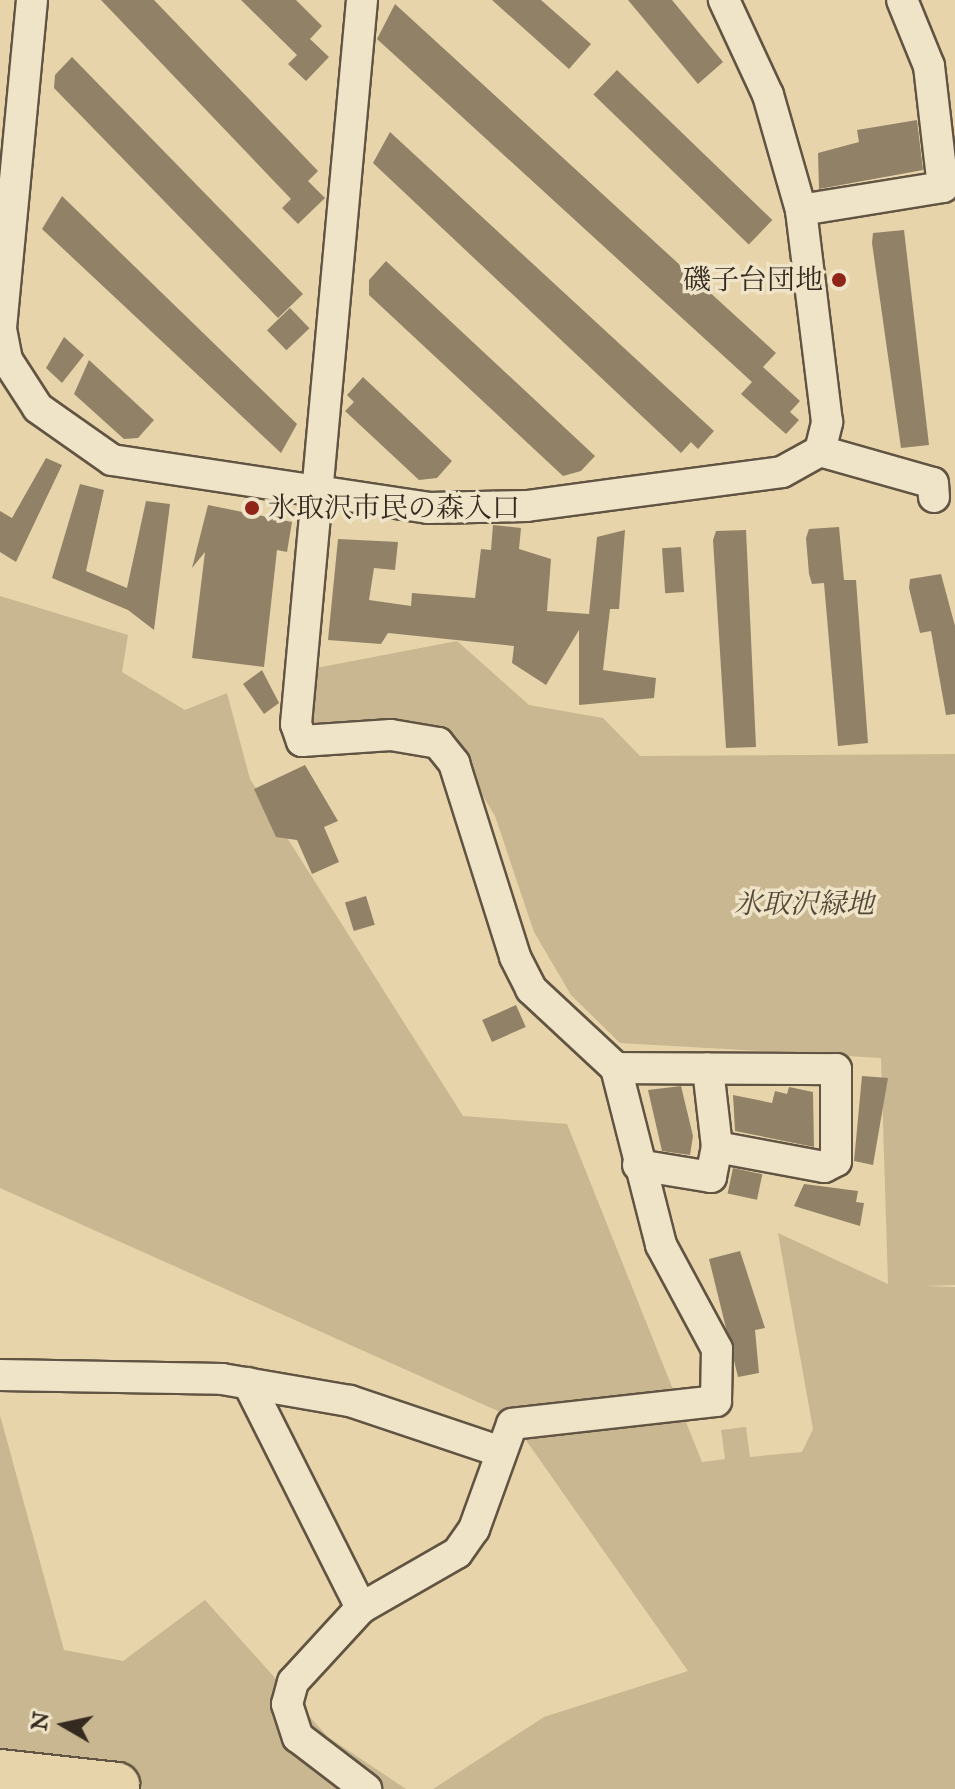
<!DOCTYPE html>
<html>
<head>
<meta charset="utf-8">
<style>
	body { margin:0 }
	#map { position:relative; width:955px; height:1789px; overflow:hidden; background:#e7d4aa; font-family:"IM FELL Great Primer","Noto Serif JP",serif }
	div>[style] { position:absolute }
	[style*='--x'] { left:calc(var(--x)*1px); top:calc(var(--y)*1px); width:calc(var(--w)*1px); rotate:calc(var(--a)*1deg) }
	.green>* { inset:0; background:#c9b792 }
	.building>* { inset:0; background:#918267; transform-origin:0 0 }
	.roads { filter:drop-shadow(2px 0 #615442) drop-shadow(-2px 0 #615442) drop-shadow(0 2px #615442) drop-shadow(0 -2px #615442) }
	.minor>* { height:30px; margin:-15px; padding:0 15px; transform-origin:15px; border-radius:15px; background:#efe3c8 }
	.highway>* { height:44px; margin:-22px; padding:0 22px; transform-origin:22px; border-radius:22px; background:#e7d4aa }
	.dots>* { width:22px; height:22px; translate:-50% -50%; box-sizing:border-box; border:4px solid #efe3c8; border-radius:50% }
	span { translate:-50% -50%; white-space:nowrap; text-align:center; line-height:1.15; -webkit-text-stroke:7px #efe3c8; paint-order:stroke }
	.poi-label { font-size:28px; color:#342a1f }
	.right { translate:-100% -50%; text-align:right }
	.left { translate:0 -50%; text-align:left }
	.park-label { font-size:28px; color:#524636; font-style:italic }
	.north { position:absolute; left:24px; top:1685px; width:80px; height:80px; -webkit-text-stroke:6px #efe3c8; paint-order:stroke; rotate:279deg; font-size:22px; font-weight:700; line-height:32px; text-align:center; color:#342a1f }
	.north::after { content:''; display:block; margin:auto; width:28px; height:36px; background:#342a1f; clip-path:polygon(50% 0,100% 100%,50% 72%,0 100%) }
</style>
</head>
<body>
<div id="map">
	<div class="green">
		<div style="clip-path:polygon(0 596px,128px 635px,122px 672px,185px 710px,227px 693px,250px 779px,463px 1116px,567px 1124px,702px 1462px,725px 1459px,721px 1430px,746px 1427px,750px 1457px,802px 1452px,813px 1429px,778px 1233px,888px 1284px,881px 1058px,620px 1043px,571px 995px,534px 932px,495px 816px,443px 729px,313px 723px,316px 668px,457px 641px,529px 705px,603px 718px,640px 756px,955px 754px,955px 1285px,925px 1286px,955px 1287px,955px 1789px,433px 1789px,544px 1717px,688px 1671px,509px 1416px,0 1188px)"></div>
		<div style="clip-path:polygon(0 1415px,64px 1650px,123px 1661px,205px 1600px,328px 1737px,406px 1789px,111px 1789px,113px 1762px,0 1756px)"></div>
	</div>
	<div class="building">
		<div style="clip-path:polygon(101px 0,154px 0,318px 171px,308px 181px,325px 198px,298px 224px,282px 208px,291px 199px)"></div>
		<div style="clip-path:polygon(241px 0,296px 0,322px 26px,310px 39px,329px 57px,306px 81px,288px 64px,297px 55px)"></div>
		<div style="clip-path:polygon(492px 0,541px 0,591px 44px,569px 69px)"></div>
		<div style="clip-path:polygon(628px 0,672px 0,723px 62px,698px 84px)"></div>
		<div style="clip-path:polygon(395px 4px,776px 353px,763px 367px,800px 401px,790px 412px,799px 420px,786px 434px,741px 394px,752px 382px,377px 39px)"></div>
		<div style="clip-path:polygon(72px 57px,303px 294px,278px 318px,54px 88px,55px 75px)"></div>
		<div style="left:617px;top:70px;width:216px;height:34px;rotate:44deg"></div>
		<div style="clip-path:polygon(917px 120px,923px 170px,819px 189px,818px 153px,859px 142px,857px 130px)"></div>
		<div style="clip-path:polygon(390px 132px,714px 431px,698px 449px,691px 442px,681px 453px,373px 163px)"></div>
		<div style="clip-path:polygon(62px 196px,297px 424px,281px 453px,42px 229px)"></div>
		<div style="clip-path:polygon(904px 230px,929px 445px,901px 448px,872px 243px,873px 233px)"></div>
		<div style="clip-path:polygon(386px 261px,595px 456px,581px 471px,563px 476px,369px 295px,369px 280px)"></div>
		<div style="left:290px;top:308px;width:28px;height:32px;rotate:46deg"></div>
		<div style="clip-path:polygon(64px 337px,84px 355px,62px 383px,46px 368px)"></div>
		<div style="clip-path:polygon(89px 360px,154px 420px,138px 438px,124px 439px,74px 394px)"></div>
		<div style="clip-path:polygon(363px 377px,452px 461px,437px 478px,419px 480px,345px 411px,354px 402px,347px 395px)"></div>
		<div style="clip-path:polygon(46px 458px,62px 465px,16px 562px,0 552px,0 511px,12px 518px)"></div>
		<div style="clip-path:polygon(80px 484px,104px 490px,86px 571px,127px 588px,146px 501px,170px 504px,154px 630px,128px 610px,52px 578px)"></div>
		<div style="clip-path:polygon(208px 505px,292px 522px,287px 552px,277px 550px,264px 667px,192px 658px,205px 552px,192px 568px)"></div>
		<div style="clip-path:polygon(493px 525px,521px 528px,519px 549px,551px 559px,547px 611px,589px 614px,597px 537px,625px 530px,619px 609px,610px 609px,603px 670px,656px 678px,654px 698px,579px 705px,579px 630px,546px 685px,512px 663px,514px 646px,388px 633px,381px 644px,328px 640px,338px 539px,398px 542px,395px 570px,374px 568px,369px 600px,411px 606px,412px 593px,475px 598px,481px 549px,491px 550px)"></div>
		<div style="clip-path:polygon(839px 527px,844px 580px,856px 580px,868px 743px,838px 746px,824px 583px,812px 584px,809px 574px,806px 538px,809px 529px)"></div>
		<div style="clip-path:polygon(746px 530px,756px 747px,726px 748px,713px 540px,716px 531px)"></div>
		<div style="left:681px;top:547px;width:45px;height:19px;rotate:86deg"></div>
		<div style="clip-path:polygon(941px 574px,955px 626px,955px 714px,946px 715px,931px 631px,920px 633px,909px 588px,910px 579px)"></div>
		<div style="clip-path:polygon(262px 670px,279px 703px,264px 714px,243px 684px)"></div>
		<div style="clip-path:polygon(305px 765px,338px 821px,324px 827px,339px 862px,312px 874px,297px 840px,276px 837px,254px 789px)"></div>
		<div style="left:366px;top:896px;width:30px;height:22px;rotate:73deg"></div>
		<div style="left:516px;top:1005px;width:24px;height:37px;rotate:66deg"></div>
		<div style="clip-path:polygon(862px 1076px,888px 1078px,873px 1165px,854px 1161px)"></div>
		<div style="clip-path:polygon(681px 1086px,693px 1136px,690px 1155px,662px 1151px,648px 1090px)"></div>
		<div style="clip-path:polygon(789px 1087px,813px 1092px,814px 1147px,735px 1131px,733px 1095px,772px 1103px,775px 1091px,787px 1094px)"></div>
		<div style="left:733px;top:1168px;width:30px;height:26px;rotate:12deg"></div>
		<div style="clip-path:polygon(804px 1184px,858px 1191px,856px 1202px,864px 1203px,860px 1226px,794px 1206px)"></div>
		<div style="clip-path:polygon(740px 1251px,765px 1328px,755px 1330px,759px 1373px,738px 1377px,709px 1259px)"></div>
	</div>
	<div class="roads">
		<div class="minor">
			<div style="--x:32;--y:0;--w:330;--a:95.4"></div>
			<div style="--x:1;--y:329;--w:32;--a:79"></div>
			<div style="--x:7;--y:360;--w:57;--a:57.1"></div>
			<div style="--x:38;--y:408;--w:90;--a:35.1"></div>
			<div style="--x:112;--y:460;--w:320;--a:8.6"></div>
			<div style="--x:428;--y:508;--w:99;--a:-1.2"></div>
			<div style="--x:527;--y:506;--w:257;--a:-7.6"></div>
			<div style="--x:782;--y:472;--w:43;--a:-28.9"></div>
			<div style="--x:820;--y:451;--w:30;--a:-76"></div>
			<div style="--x:827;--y:422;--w:214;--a:-97"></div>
			<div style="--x:801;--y:210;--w:120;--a:-106"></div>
			<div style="--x:768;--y:95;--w:105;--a:-114.9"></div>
			<div style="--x:362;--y:0;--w:727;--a:95.21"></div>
			<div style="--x:296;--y:724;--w:18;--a:71"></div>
			<div style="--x:302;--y:741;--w:89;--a:-3.9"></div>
			<div style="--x:391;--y:735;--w:48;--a:9.7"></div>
			<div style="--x:438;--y:743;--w:26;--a:51"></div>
			<div style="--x:454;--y:763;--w:203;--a:72.5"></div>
			<div style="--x:515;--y:957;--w:36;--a:63"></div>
			<div style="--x:531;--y:989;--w:116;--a:42.9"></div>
			<div style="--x:616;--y:1068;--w:183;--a:75.7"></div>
			<div style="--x:661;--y:1245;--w:118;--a:61.7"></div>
			<div style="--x:717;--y:1349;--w:52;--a:91.1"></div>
			<div style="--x:716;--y:1401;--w:205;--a:173.6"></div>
			<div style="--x:512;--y:1424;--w:112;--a:109.9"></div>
			<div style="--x:474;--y:1529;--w:29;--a:125"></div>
			<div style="--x:457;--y:1553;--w:111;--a:150.2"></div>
			<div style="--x:361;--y:1608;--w:100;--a:132.6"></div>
			<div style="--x:293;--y:1682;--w:23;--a:105"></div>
			<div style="--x:287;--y:1704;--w:35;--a:72"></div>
			<div style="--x:298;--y:1737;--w:86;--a:37.4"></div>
			<div style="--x:801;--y:210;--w:144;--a:-9.2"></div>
			<div style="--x:943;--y:187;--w:122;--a:-96.6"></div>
			<div style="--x:929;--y:66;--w:71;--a:-112.2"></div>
			<div style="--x:820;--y:451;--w:117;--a:15.8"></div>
			<div style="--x:933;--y:483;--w:14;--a:86"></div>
			<div style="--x:616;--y:1068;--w:220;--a:0.3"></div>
			<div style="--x:836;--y:1069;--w:92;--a:90"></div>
			<div style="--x:836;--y:1161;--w:13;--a:153"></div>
			<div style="--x:824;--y:1167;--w:109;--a:-169.4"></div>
			<div style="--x:638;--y:1165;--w:74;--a:9.3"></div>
			<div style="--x:711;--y:1177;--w:31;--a:-79"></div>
			<div style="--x:717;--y:1147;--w:79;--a:-96.6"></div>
			<div style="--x:0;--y:1375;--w:222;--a:1"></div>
			<div style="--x:222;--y:1379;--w:130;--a:9.8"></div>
			<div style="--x:350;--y:1401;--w:157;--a:18.6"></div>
			<div style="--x:248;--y:1383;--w:252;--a:63.3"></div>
		</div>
		<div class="highway">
			<div style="--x:0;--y:1772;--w:118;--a:6.3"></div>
		</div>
	</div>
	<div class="dots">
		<div style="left:839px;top:280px;background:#8f2418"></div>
		<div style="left:252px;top:508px;background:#8f2418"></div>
	</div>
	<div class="poi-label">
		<span class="right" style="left:823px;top:280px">磯子台団地</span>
		<span class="left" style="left:268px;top:508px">氷取沢市民の森入口</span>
	</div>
	<div class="park-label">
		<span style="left:804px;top:904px">氷取沢緑地</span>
	</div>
	<div class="north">N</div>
</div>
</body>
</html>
